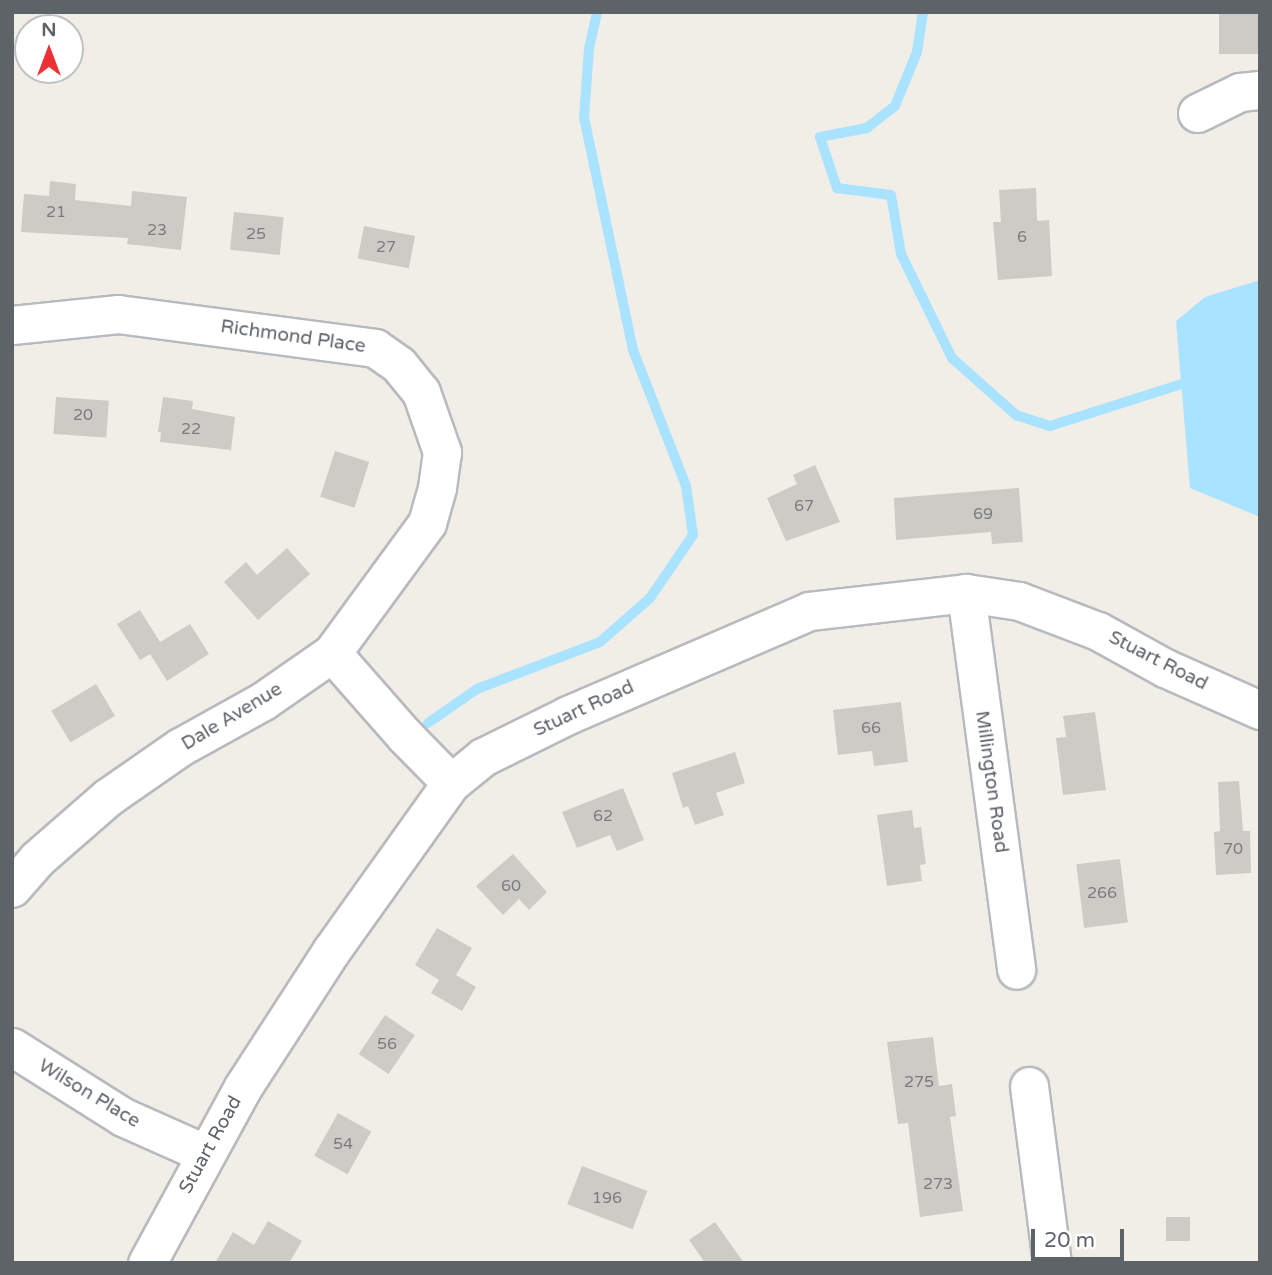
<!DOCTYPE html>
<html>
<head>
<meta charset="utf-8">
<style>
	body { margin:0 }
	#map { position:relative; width:1272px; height:1275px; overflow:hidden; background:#f1eee7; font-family:"Varela Round",sans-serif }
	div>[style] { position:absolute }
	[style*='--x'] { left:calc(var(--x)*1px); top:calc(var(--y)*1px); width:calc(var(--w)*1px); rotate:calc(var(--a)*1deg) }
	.water>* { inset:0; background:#a9e3ff }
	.stream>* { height:10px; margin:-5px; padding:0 5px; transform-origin:5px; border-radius:5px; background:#a9e3ff }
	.building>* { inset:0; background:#cecbc6; transform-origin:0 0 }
	.roads { filter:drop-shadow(2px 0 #b7babe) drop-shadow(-2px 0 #b7babe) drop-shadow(0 2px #b7babe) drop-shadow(0 -2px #b7babe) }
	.minor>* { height:37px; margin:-18.5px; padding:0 18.5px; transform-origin:18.5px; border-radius:18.5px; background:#fff }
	span { translate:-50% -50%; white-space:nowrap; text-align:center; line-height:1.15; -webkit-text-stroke:5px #fff; paint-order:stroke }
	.number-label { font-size:16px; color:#7a7d80 }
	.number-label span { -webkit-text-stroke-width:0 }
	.street-label { font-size:19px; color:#5e6368 }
	.frame { position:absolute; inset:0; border:14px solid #5e6368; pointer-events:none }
	.north { position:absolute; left:14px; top:14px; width:70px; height:70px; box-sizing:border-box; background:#fff; border:2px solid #bfc1c3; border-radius:50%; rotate:0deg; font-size:19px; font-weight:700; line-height:28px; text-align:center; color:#5e6368 }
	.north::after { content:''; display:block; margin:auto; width:24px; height:32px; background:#ee3036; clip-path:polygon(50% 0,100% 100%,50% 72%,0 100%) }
	.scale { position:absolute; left:1031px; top:1229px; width:93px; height:32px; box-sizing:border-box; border:4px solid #5e6368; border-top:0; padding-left:9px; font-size:21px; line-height:24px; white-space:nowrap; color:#5e6368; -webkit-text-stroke:5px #fff; paint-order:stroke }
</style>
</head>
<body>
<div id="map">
	<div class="water">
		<div style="clip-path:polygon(1260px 280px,1260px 517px,1190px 488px,1176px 321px,1205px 297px)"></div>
	</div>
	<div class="stream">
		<div style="--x:923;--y:12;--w:40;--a:98.5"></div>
		<div style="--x:917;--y:52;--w:58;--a:112.2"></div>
		<div style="--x:895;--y:106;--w:36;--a:142"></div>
		<div style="--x:867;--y:128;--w:48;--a:169.2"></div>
		<div style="--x:820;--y:137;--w:54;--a:71.6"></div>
		<div style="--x:837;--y:188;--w:54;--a:7.4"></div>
		<div style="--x:891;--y:195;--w:60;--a:80.4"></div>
		<div style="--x:901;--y:254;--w:116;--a:63.9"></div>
		<div style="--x:952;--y:358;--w:86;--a:41.7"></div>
		<div style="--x:1016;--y:415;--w:36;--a:18"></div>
		<div style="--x:1050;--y:426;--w:139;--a:-17.7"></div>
		<div style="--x:428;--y:723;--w:60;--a:-34.8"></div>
		<div style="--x:477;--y:689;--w:132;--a:-20.9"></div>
		<div style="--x:600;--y:642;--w:67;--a:-41.3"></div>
		<div style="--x:650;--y:598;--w:76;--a:-55.7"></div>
		<div style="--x:693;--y:535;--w:49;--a:-98.1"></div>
		<div style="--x:686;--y:486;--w:146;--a:-111.3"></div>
		<div style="--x:633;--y:350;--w:237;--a:-101.9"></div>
		<div style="--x:584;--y:118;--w:70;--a:-85.9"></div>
		<div style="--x:589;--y:48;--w:37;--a:-77"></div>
	</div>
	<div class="building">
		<div style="left:1219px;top:12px;width:41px;height:42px"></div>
		<div style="clip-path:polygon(50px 181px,76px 184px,75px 200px,131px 206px,132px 191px,187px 197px,181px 250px,127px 244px,128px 238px,21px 232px,24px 194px,49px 196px)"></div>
		<div style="clip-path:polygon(1036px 188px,1037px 221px,1049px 220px,1052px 276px,998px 280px,993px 222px,1001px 222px,999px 190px)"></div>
		<div style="left:234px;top:212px;width:50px;height:38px;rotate:6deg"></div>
		<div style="left:364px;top:226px;width:52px;height:33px;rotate:11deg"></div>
		<div style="left:56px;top:397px;width:53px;height:37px;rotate:4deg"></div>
		<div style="clip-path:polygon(163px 397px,193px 401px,192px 409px,235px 417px,231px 450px,160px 442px,161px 432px,158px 432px)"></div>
		<div style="left:335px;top:451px;width:36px;height:48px;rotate:18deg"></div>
		<div style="clip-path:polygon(815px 465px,840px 522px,786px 541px,767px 498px,797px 484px,793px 475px)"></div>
		<div style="clip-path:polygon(1019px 488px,1023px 542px,992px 544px,991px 532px,896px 540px,894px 498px)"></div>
		<div style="clip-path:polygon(287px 548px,310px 574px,258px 620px,224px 582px,246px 562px,257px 575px)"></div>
		<div style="clip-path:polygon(140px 610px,160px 642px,190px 624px,209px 654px,167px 681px,150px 654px,140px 660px,117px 624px)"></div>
		<div style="left:96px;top:684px;width:37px;height:52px;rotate:59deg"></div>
		<div style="clip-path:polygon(901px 702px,908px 762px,874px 766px,872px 751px,838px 755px,833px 710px)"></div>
		<div style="clip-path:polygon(1095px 712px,1106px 790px,1063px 795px,1056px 738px,1066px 737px,1063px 716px)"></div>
		<div style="clip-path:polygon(735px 752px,745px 783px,716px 793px,724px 815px,695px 825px,688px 806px,683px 808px,672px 773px)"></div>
		<div style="clip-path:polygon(1239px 781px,1243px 831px,1250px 831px,1251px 873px,1216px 875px,1214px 832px,1220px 831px,1218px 782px)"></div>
		<div style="clip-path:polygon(623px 788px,644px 840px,617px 851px,610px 835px,577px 848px,562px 812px)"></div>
		<div style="clip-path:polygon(912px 810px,914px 828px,921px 827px,926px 864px,920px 865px,922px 881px,887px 886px,877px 815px)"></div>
		<div style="clip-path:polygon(513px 854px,547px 892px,529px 910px,519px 899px,503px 915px,476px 886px)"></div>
		<div style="left:1120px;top:859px;width:64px;height:44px;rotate:83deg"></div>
		<div style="clip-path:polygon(437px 928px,472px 948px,456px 975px,476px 987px,462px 1011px,431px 993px,439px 980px,415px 965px)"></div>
		<div style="left:385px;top:1015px;width:36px;height:47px;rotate:34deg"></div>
		<div style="clip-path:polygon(933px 1037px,939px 1086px,952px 1084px,956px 1116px,950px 1117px,963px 1211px,920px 1217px,908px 1123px,898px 1124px,887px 1042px)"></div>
		<div style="left:338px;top:1113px;width:38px;height:49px;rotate:29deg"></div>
		<div style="left:582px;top:1166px;width:70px;height:41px;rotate:21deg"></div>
		<div style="left:1166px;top:1217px;width:24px;height:24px"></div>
		<div style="clip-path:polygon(268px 1221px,302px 1241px,289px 1263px,215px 1263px,233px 1232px,254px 1245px)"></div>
		<div style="clip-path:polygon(715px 1222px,744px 1263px,705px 1263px,689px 1240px)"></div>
	</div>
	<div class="roads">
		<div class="minor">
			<div style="--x:1197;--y:113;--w:48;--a:-26"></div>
			<div style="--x:1240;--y:92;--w:20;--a:-6"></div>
			<div style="--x:12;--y:325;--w:107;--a:-5.9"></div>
			<div style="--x:118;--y:314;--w:259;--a:7.5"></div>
			<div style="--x:375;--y:348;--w:29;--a:35"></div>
			<div style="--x:399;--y:365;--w:35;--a:51"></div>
			<div style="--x:421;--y:392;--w:64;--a:70.7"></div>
			<div style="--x:442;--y:452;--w:36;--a:98"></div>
			<div style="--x:437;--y:488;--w:36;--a:106"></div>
			<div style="--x:427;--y:523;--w:161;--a:126.2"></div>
			<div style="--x:332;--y:653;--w:84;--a:145.2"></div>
			<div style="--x:263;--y:701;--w:95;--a:151"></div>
			<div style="--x:180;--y:747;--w:88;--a:145.2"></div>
			<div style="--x:108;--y:797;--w:94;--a:138.9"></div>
			<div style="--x:37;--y:859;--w:38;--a:131"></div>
			<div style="--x:966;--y:593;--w:380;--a:82.4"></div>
			<div style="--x:332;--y:653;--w:111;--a:48.7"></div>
			<div style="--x:405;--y:736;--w:66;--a:45.6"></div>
			<div style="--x:12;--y:1047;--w:131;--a:32.2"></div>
			<div style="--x:123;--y:1117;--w:91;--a:24"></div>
			<div style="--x:1029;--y:1086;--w:178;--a:82.6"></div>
			<div style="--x:147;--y:1263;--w:200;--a:-61.4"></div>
			<div style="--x:243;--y:1087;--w:162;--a:-57.1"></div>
			<div style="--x:331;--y:951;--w:206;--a:-54.5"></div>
			<div style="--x:451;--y:783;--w:41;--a:-39.1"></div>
			<div style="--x:483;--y:757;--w:95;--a:-26.3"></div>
			<div style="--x:568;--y:715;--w:262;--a:-23.3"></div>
			<div style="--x:809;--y:611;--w:158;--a:-6.5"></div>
			<div style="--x:966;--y:593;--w:54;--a:8.6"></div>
			<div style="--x:1019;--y:601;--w:85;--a:20.8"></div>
			<div style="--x:1098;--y:631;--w:77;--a:28.9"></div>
			<div style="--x:1165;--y:668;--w:104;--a:23.9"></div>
		</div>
	</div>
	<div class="number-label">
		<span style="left:56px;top:212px">21</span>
		<span style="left:157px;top:230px">23</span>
		<span style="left:256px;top:234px">25</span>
		<span style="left:1022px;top:237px">6</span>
		<span style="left:386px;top:247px">27</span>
		<span style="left:83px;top:415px">20</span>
		<span style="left:191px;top:429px">22</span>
		<span style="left:804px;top:506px">67</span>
		<span style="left:983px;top:514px">69</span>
		<span style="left:871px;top:728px">66</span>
		<span style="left:603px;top:816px">62</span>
		<span style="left:1233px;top:849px">70</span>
		<span style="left:511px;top:886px">60</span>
		<span style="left:1102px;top:893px">266</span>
		<span style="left:387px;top:1044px">56</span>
		<span style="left:919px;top:1082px">275</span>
		<span style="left:343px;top:1144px">54</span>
		<span style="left:938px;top:1184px">273</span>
		<span style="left:607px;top:1198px">196</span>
	</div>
	<div class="street-label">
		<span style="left:293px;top:337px;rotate:8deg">Richmond Place</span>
		<span style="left:1158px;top:661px;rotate:27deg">Stuart Road</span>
		<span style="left:584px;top:709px;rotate:-25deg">Stuart Road</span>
		<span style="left:232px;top:717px;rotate:-31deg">Dale Avenue</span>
		<span style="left:991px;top:782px;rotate:82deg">Millington Road</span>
		<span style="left:89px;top:1094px;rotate:31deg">Wilson Place</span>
		<span style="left:211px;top:1145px;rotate:-61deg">Stuart Road</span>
	</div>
	<div class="frame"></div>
	<div class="north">N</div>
	<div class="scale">20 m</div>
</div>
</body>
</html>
